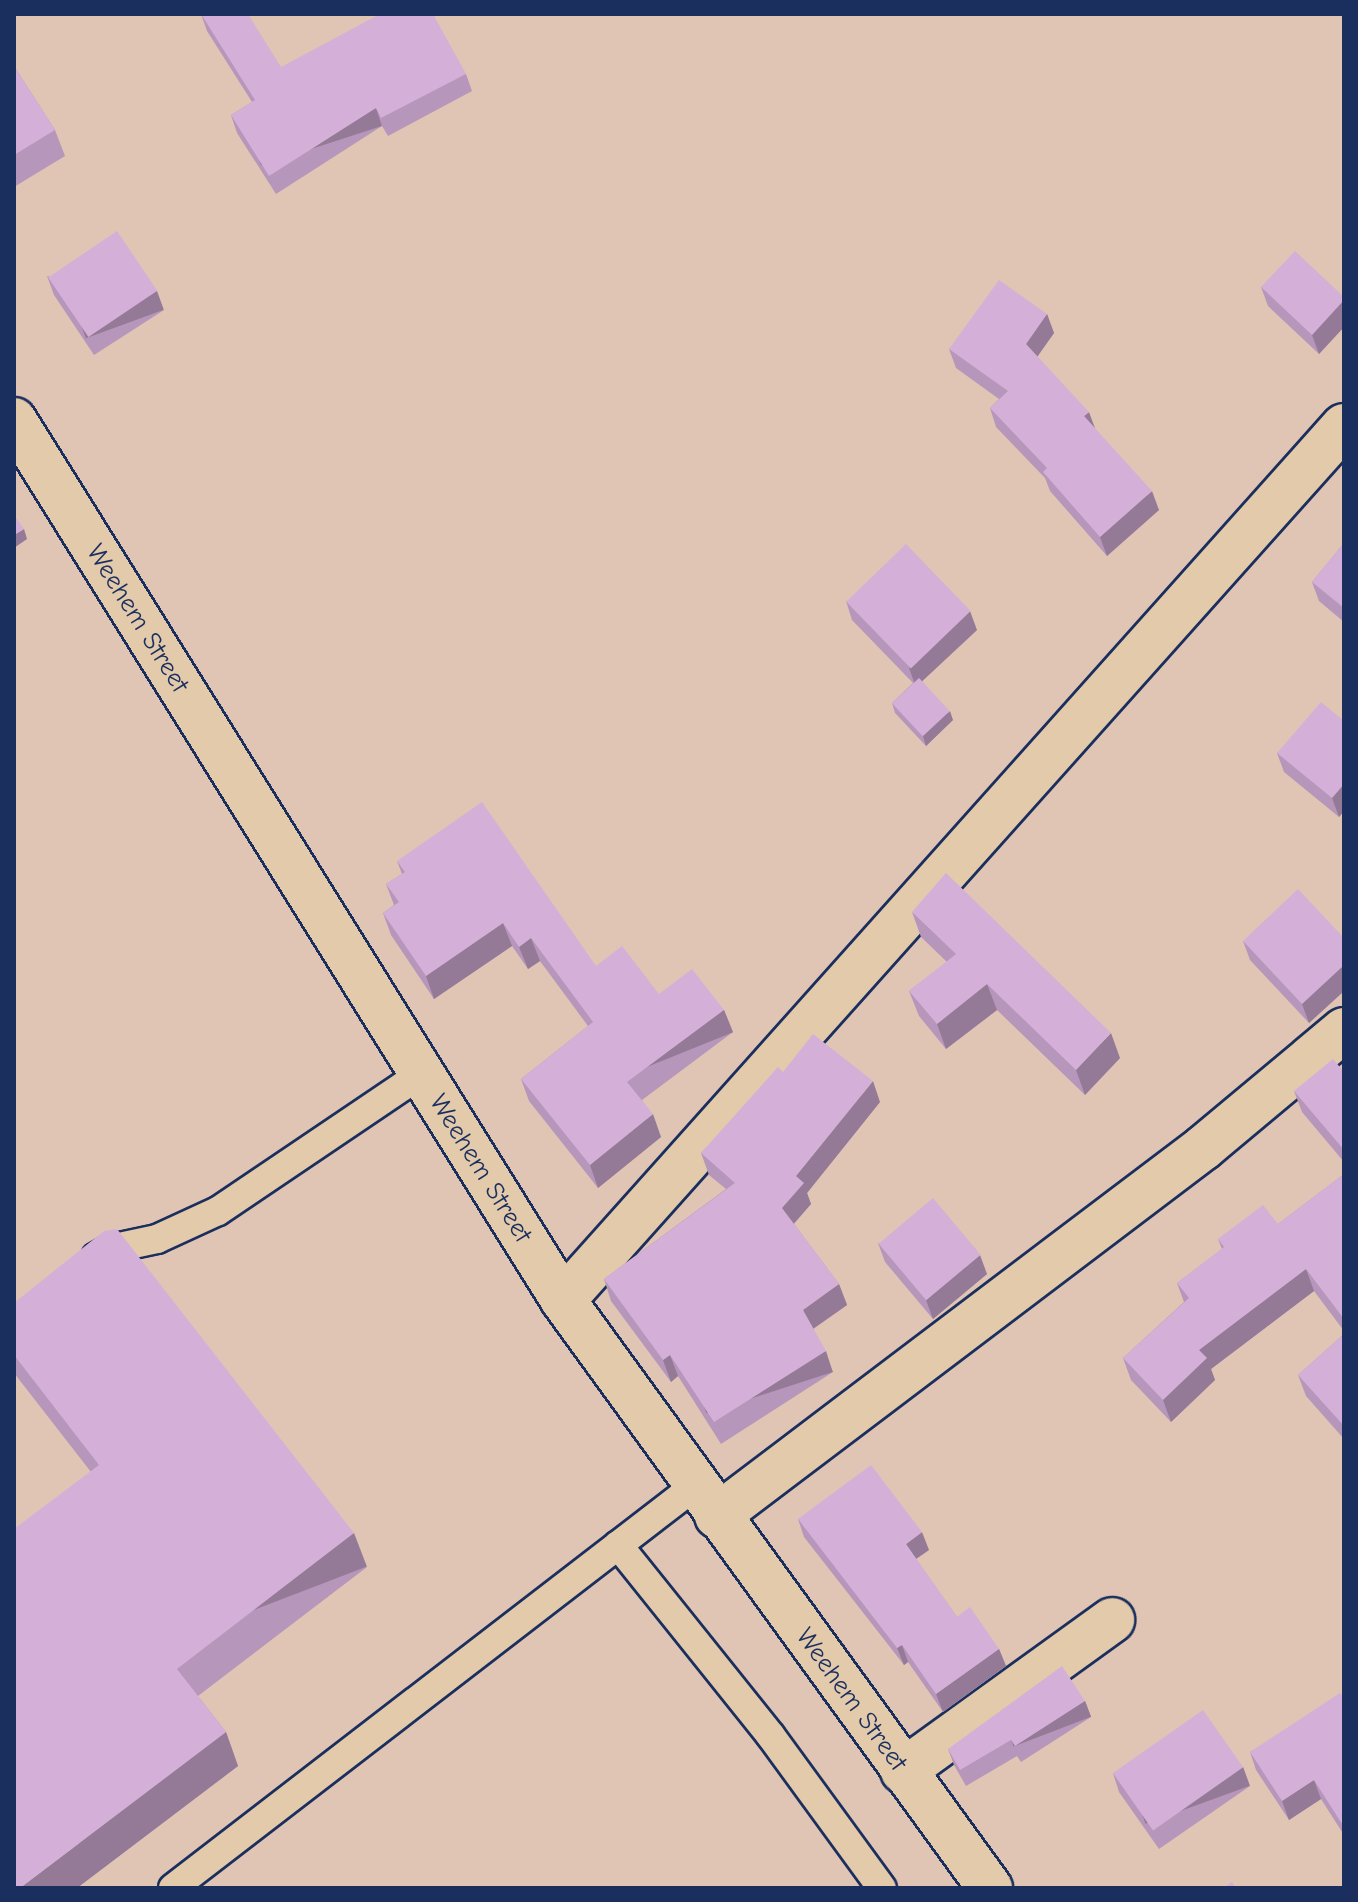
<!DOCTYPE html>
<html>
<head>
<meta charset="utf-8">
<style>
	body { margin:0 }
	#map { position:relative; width:1358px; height:1902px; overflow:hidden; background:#e0c5b4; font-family:"Comic Neue",sans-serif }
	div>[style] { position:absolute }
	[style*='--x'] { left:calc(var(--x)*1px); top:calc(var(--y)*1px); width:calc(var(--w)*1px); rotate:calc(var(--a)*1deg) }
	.roads { filter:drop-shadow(2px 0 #1b2f5e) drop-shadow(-2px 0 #1b2f5e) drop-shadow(0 2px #1b2f5e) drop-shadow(0 -2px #1b2f5e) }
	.service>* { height:28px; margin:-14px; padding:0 14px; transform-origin:14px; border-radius:14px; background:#e3caab }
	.minor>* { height:44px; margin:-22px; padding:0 22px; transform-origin:22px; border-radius:22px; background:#e3caab }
	.tertiary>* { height:44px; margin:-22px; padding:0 22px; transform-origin:22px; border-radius:22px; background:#e3caab }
	.wall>* { inset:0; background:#b696ba }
	.shaded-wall>* { inset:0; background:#947a97; transform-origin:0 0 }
	.building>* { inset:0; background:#d4afd8; transform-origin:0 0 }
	span { translate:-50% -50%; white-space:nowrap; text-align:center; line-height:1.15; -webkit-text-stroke:6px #e3caab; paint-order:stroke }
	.street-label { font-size:26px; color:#1b2f5e }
	.frame { position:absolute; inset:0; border:16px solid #1b2f5e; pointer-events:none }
</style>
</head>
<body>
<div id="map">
	<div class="roads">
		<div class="service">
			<div style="--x:96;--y:1257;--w:16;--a:-30"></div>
			<div style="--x:110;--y:1249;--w:48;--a:-12"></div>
			<div style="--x:157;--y:1239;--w:67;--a:-24.7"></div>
			<div style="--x:218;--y:1211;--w:244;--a:-34"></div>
			<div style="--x:618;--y:1545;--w:245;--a:51.3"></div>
			<div style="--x:771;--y:1736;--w:188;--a:53.9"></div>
			<div style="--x:173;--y:1888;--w:659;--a:-37.6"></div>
		</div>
		<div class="minor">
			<div style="--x:563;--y:1300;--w:1172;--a:-48.22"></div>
			<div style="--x:717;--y:1516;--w:610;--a:-37.13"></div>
			<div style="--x:1203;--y:1148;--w:184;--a:-39.9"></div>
			<div style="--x:903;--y:1771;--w:258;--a:-35.8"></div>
		</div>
		<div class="tertiary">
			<div style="--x:14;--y:420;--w:1037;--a:58.04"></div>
			<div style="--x:563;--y:1300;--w:727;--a:54.01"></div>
		</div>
	</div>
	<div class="wall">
		<div style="clip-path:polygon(201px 14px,281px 67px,466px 74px,472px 91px,388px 136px,382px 126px,276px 194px,237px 133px,231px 115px,252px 102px,207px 31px)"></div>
		<div style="clip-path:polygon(14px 66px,55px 130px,65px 156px,14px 187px)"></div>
		<div style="clip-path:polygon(47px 276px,164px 310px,94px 355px,54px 295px)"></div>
		<div style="clip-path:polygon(1261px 287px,1344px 297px,1344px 327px,1319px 354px,1268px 306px)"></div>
		<div style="clip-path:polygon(1047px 314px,1054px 333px,1037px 356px,1159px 510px,1107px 556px,1050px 491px,1045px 478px,996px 427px,990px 408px,999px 399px,956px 368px,949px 349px)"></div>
		<div style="clip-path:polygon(1344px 543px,1344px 622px,1319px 601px,1312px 582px)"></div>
		<div style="clip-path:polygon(846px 601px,977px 630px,922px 681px,953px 720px,926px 746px,895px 713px,892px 703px,913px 683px,852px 620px)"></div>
		<div style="clip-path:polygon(1344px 721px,1344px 811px,1339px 817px,1284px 772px,1277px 753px)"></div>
		<div style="clip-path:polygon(397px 861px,596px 966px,659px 994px,724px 1010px,733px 1032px,642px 1100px,661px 1137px,598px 1188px,529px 1101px,521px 1079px,588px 1026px,540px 961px,528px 969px,512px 946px,434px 999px,391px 935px,383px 913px,394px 905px,386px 884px,402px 874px)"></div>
		<div style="clip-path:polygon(912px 912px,1120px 1058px,1085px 1095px,997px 1010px,946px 1049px,919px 1016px,909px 991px,947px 962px,921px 937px)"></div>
		<div style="clip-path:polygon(1344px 938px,1344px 991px,1309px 1023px,1250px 960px,1243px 941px)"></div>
		<div style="clip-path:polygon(783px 1072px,880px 1102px,807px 1193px,811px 1204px,794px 1224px,839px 1284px,847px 1305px,813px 1329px,833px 1372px,721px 1444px,678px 1376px,671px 1382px,611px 1301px,604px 1279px,726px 1189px,709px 1175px,701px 1153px)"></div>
		<div style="clip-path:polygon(1344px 1072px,1344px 1162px,1302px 1112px,1294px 1091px)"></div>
		<div style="clip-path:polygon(1344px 1174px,1344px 1331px,1314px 1291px,1211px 1369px,1215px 1380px,1171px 1422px,1131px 1380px,1123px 1358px,1184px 1302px,1177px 1283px,1222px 1249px,1218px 1239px,1278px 1224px)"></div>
		<div style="clip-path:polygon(878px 1243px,987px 1274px,933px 1319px,885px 1262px)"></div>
		<div style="clip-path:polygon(14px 1303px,367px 1567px,198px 1696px,226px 1732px,238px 1766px,77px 1888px,91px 1472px,14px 1373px)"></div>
		<div style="clip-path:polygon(1344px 1334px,1344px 1439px,1306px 1396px,1298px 1375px)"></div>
		<div style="clip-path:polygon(798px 1519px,929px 1550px,916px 1559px,957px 1617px,999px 1649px,1006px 1666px,943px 1712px,908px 1662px,904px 1665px,804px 1537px)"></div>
		<div style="clip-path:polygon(1344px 1698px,1344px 1835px,1321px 1799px,1289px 1820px,1256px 1770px,1250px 1752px)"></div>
		<div style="clip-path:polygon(1085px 1701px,1091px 1717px,1021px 1762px,1017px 1756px,966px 1786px,954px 1765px,948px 1749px)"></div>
		<div style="clip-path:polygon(1243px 1767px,1250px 1786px,1159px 1849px,1119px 1792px,1113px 1773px)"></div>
	</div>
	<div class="shaded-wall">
		<div style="left:376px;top:108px;width:19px;height:127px;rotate:72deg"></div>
		<div style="left:157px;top:291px;width:20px;height:83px;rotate:70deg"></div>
		<div style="clip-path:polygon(1344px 300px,1344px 327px,1319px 354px,1312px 335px)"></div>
		<div style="clip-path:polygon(1047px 314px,1054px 333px,1033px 363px,1026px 344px)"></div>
		<div style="clip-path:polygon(1089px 412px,1096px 431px,1084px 416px)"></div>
		<div style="clip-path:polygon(1152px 491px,1159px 510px,1107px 556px,1100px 537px)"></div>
		<div style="clip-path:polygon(24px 529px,27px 539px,14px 548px,14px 535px)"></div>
		<div style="clip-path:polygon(970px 611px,977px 630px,916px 687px,909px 668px)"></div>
		<div style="clip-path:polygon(950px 711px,953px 720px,926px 746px,923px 736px)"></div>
		<div style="clip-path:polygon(1344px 784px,1344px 811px,1339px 817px,1332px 798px)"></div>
		<div style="clip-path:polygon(503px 923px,512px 946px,434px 999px,426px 976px)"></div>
		<div style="clip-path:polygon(531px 938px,540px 961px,528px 969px,519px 947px)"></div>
		<div style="clip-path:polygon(1344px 965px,1344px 991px,1309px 1023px,1302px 1004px)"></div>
		<div style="clip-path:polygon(987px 984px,997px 1010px,946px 1049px,937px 1024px)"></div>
		<div style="left:724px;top:1010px;width:24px;height:121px;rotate:68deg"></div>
		<div style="clip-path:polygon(1111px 1033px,1120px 1058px,1085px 1095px,1076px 1070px)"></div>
		<div style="clip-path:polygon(873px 1081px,880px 1102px,807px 1193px,811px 1204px,789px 1229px,782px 1208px,796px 1176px)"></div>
		<div style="clip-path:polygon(653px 1114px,661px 1137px,598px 1188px,590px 1165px)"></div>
		<div style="clip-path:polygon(980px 1255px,987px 1274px,933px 1319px,926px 1300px)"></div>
		<div style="clip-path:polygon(1306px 1269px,1314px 1291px,1211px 1369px,1215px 1380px,1171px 1422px,1163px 1400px,1199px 1350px)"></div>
		<div style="clip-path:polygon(839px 1284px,847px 1305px,810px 1331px,803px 1310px)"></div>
		<div style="left:826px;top:1351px;width:22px;height:133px;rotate:72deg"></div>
		<div style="clip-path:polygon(670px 1355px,678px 1376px,671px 1382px,663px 1360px)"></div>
		<div style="clip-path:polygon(922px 1532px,929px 1550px,913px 1561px,906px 1544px)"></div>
		<div style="left:354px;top:1533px;width:36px;height:223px;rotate:69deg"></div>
		<div style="clip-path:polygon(902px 1645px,908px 1662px,904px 1665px,897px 1648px)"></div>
		<div style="clip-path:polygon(999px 1649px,1006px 1666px,943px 1712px,936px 1694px)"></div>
		<div style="left:1085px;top:1701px;width:17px;height:83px;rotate:69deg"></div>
		<div style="clip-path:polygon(226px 1732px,238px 1766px,77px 1888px,20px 1888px)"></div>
		<div style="left:1243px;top:1767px;width:20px;height:111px;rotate:70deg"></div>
		<div style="clip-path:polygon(1314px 1780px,1321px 1799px,1289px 1820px,1282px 1801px)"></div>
	</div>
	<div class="building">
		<div style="clip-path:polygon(201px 14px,248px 14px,281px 67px,380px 14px,433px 14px,466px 74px,381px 118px,376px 108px,269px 176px,231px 115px,255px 100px)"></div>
		<div style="clip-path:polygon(14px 66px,55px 130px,14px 155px)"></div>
		<div style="left:117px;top:231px;width:72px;height:83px;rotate:56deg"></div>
		<div style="clip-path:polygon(1295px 251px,1344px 297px,1344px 300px,1312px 335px,1261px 287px)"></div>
		<div style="clip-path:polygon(999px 280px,1047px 314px,1026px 344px,1089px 412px,1084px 416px,1152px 491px,1100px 537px,1043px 472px,1047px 468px,990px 408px,1008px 391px,949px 349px)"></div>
		<div style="clip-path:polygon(14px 515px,24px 529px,14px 535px)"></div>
		<div style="clip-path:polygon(1344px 543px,1344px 608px,1312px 582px)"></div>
		<div style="left:906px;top:544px;width:93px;height:83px;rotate:46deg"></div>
		<div style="left:919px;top:678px;width:45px;height:37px;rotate:47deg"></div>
		<div style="clip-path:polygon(1321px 702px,1344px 721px,1344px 784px,1332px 798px,1277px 753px)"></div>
		<div style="clip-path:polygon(482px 802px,596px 966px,622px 946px,659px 994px,692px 969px,724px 1010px,627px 1082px,653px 1114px,590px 1165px,521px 1079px,593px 1022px,531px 938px,519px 947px,503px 923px,426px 976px,383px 913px,399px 902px,386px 884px,405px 872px,397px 861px)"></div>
		<div style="clip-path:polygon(946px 873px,1111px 1033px,1076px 1070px,987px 984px,937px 1024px,909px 991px,956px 954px,912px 912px)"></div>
		<div style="clip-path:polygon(1298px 889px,1344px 938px,1344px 965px,1302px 1004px,1243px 941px)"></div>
		<div style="clip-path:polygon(813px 1034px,873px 1081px,796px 1176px,804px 1183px,782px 1208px,839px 1284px,803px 1310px,826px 1351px,714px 1422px,670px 1355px,663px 1360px,604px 1279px,735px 1183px,701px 1153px,778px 1067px,783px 1072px)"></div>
		<div style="clip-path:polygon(1333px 1059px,1344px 1072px,1344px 1150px,1294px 1091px)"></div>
		<div style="clip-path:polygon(1344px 1174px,1344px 1319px,1306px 1269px,1199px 1350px,1207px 1358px,1163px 1400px,1123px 1358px,1189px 1298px,1177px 1283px,1224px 1247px,1218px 1239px,1263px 1205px,1278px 1224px)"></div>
		<div style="left:933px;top:1198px;width:74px;height:71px;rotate:50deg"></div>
		<div style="clip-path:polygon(117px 1229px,354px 1533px,177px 1669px,226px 1732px,20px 1888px,14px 1888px,14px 1529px,99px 1465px,14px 1355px,14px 1303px,104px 1231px)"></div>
		<div style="clip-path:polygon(1344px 1334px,1344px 1426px,1298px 1375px)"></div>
		<div style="clip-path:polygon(871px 1465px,922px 1532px,906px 1544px,957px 1617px,970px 1607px,999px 1649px,936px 1694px,902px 1645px,897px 1648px,798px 1519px)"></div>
		<div style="clip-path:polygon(1062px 1666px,1085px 1701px,1015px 1746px,1011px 1740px,960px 1770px,948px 1749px)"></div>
		<div style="clip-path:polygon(1340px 1693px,1344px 1698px,1344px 1827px,1314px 1780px,1282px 1801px,1250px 1752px)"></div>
		<div style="left:1203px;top:1710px;width:70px;height:110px;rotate:55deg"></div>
		<div style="clip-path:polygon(1232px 1882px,1236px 1888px,1223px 1888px)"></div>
	</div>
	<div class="street-label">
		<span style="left:137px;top:619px;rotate:58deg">Weehem Street</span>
		<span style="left:480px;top:1169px;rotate:58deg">Weehem Street</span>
		<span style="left:851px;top:1700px;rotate:54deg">Weehem Street</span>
	</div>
	<div class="frame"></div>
</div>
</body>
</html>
